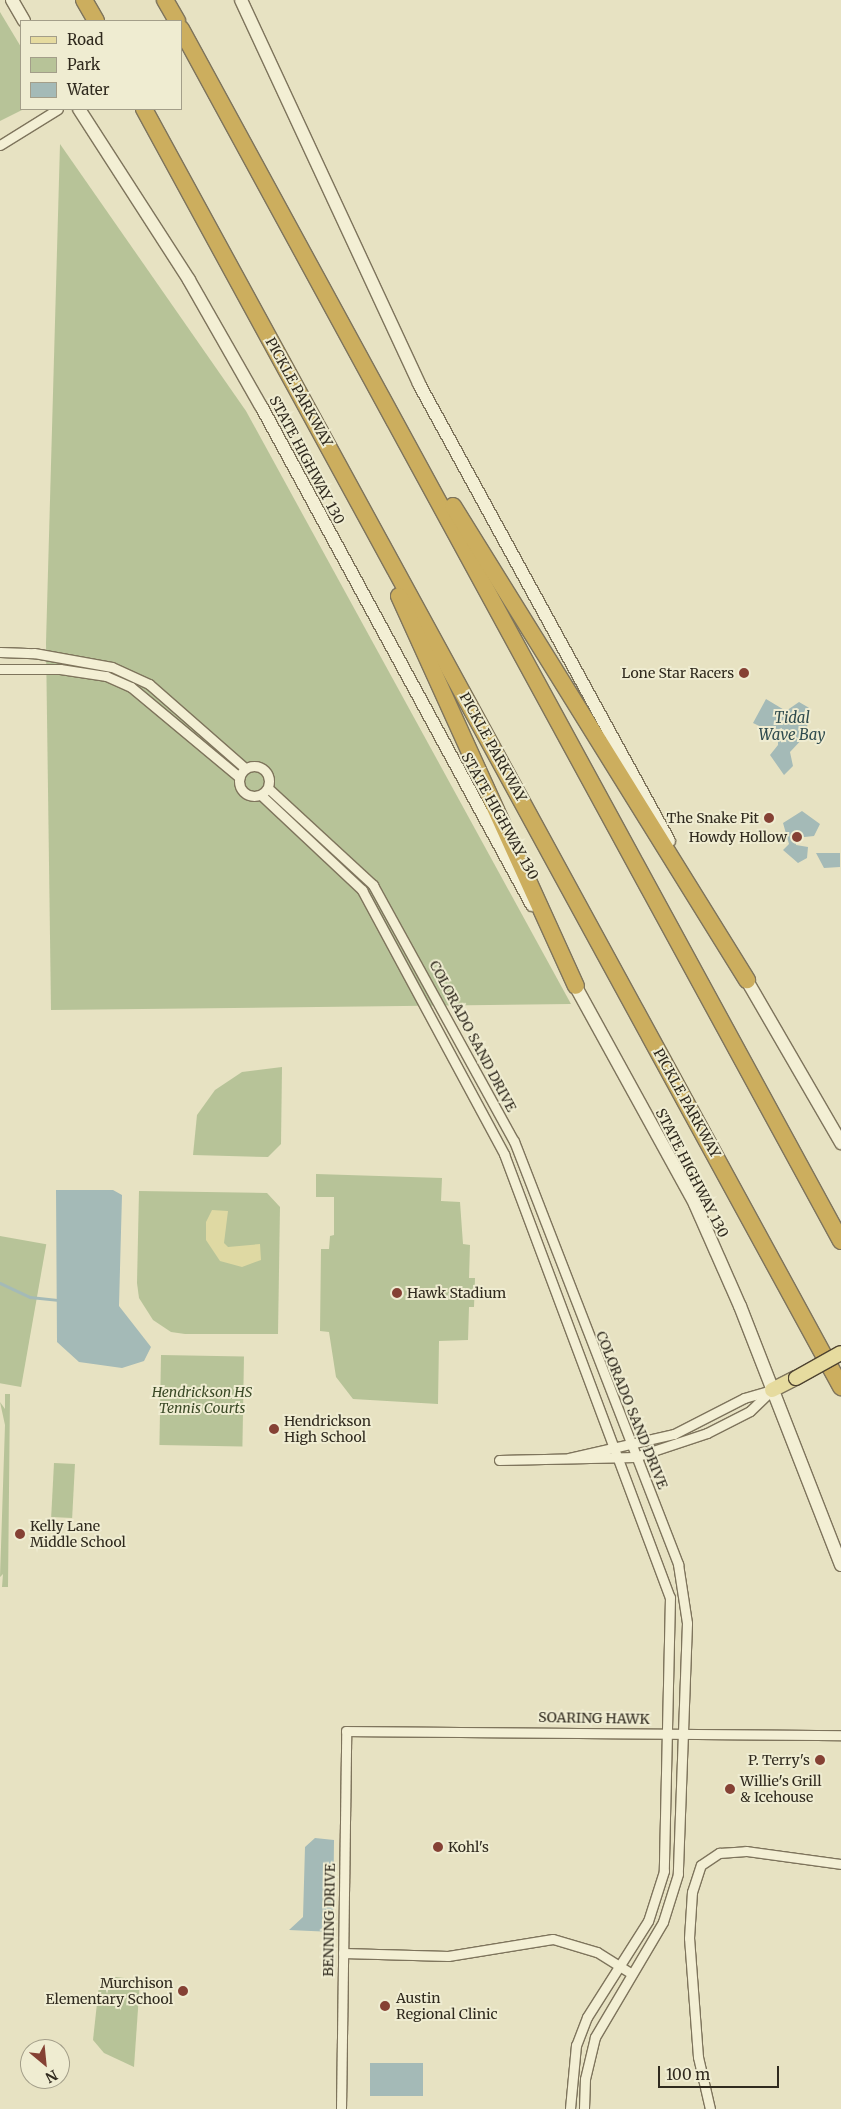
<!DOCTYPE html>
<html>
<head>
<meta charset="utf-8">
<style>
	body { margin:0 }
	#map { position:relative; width:841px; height:2109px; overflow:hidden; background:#e7e2c2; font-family:Merriweather,serif }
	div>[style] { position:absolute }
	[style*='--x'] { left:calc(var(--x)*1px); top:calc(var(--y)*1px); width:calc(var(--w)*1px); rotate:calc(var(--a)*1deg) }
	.green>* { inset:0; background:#b7c398; transform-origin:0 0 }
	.sand>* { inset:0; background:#dfd9a3 }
	.water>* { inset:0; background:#a4bab7; transform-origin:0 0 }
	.stream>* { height:2.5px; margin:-1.25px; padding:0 1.25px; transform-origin:1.25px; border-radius:1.25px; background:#a4bab7 }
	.roads { filter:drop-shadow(1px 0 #7e745c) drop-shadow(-1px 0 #7e745c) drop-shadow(0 1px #7e745c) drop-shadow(0 -1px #7e745c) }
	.minor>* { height:9px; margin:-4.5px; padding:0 4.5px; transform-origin:4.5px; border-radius:4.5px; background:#f3efd4 }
	.minor>.ring { margin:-4.5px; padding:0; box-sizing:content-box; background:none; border:9px solid #f3efd4; border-radius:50% }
	.secondary>* { height:12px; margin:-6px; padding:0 6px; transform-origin:6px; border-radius:6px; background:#f3efd4 }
	.primary>* { height:14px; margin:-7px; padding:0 7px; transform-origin:7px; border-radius:7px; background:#e6db9f }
	.motorway>* { height:16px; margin:-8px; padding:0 8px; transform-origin:8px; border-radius:8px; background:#ccae5e }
	.bridges { filter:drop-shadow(1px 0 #4d4230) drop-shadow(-1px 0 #4d4230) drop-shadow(0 1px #4d4230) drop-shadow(0 -1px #4d4230) }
	.primary-bridge>* { height:14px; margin:-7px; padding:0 7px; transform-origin:7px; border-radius:7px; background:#e6db9f }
	.dots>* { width:14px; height:14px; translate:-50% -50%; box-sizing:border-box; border:2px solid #efecd1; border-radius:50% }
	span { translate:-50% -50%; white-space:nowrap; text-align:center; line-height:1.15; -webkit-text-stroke:4px #efecd1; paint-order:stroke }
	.street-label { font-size:14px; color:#302a1e }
	.poi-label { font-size:14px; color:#302a1e }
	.right { translate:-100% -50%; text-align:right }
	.left { translate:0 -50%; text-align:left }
	.park-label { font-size:14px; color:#3b4a27; font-style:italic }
	.water-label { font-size:15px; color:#2f4b4e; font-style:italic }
	.legend { position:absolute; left:20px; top:20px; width:162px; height:90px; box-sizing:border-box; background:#efecd1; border:1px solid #a39e89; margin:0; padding:6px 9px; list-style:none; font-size:15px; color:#302a1e }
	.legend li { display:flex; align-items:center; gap:10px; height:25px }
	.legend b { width:25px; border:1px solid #a39e89 }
	.north { position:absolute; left:20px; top:2039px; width:50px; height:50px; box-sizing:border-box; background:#efecd1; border:1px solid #a39e89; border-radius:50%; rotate:152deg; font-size:14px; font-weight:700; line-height:20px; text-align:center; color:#302a1e }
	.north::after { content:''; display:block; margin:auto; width:18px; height:22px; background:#854134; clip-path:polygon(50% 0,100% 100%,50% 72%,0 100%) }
	.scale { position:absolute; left:658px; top:2066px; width:121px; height:22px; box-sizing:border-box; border:2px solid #302a1e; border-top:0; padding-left:6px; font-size:15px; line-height:18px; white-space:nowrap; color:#302a1e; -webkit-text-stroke:4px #efecd1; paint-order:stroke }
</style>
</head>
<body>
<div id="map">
	<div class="green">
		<div style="clip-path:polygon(0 12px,21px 47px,24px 109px,0 121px)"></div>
		<div style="clip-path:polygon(60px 144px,246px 411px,571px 1004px,51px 1010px,46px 643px)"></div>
		<div style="clip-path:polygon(282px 1067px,281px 1144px,268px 1157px,193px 1155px,197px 1115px,215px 1090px,242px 1072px)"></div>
		<div style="clip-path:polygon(316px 1174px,442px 1178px,441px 1201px,460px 1202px,463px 1244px,470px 1245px,469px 1278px,475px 1278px,474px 1307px,469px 1307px,468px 1340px,439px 1341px,438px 1404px,353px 1399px,336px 1377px,329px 1332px,320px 1331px,321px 1249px,329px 1249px,330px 1236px,334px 1235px,334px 1197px,316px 1197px)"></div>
		<div style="clip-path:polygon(139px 1191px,267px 1193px,280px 1207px,278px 1334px,185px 1334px,171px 1332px,153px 1320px,139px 1298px,137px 1283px)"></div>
		<div style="left:0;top:1236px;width:47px;height:145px;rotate:10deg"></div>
		<div style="left:161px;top:1355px;width:83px;height:90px;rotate:1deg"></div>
		<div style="clip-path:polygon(5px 1394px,10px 1394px,8px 1587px,2px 1587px,3px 1574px,0 1577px,5px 1425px,0 1402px,5px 1409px)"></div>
		<div style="left:54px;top:1463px;width:21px;height:54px;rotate:3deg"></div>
		<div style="clip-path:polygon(116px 1977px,140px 1980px,134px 2067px,104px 2053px,93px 2040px,99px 1985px)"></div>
	</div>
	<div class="sand">
		<div style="clip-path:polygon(212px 1210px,228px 1211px,224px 1243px,228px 1247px,260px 1244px,261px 1260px,242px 1267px,220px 1261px,206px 1240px,206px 1222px)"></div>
	</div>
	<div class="water">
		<div style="clip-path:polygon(766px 699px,786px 711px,799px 702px,811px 709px,805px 736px,790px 752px,793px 766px,784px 775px,770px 755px,778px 745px,778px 735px,753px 723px)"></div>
		<div style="clip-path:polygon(802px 811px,820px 824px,814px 836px,795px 838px,796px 845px,808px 847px,807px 858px,798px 863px,783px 850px,789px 844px,783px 823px)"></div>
		<div style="clip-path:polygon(816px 853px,840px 853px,840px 867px,824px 868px)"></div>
		<div style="clip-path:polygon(56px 1190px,113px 1190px,122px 1195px,119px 1306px,151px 1347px,144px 1361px,122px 1368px,79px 1362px,57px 1342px)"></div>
		<div style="clip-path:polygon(315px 1838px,334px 1840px,333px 1932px,289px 1930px,303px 1917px,305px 1847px)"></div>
		<div style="left:370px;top:2063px;width:53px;height:33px"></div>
	</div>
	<div class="stream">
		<div style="--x:0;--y:1283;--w:33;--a:25"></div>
		<div style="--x:30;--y:1297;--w:27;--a:6"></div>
	</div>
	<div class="roads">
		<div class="minor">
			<div style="--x:0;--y:145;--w:68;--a:-31.8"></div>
			<div style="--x:0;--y:652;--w:34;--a:2"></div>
			<div style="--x:34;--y:653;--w:79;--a:10.2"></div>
			<div style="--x:112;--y:667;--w:41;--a:24.7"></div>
			<div style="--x:149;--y:684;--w:128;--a:41.2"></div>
			<div style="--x:0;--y:669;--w:60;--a:0"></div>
			<div style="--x:60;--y:669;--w:47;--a:8.7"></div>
			<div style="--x:106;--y:676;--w:27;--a:24"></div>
			<div style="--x:131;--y:687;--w:141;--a:39.8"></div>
			<div class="ring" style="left:239px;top:766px;width:21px;height:21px"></div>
			<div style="--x:268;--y:788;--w:143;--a:42.7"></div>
			<div style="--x:373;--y:885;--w:292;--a:61.2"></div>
			<div style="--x:514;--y:1141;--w:454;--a:68.8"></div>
			<div style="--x:678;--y:1564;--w:60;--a:81.3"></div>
			<div style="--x:687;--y:1623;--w:251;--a:92.1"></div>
			<div style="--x:678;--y:1874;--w:50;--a:107.4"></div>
			<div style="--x:663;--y:1922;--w:134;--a:120.6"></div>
			<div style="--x:595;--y:2037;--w:43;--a:103.4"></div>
			<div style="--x:585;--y:2079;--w:30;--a:92"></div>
			<div style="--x:261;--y:795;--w:139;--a:43.2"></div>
			<div style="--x:362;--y:890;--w:300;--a:61.7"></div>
			<div style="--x:504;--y:1154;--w:473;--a:69.5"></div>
			<div style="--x:670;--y:1597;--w:274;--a:91.3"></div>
			<div style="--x:664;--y:1871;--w:52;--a:107.7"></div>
			<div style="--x:648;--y:1921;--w:114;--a:122.4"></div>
			<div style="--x:587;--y:2017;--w:30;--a:111"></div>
			<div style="--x:576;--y:2045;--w:64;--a:95.4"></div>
			<div style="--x:569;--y:1458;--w:108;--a:-12.9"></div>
			<div style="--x:674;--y:1434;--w:79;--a:-27.2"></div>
			<div style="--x:744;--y:1398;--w:26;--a:-16"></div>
			<div style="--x:499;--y:1460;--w:136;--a:-1.3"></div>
			<div style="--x:635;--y:1457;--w:76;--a:-18.4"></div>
			<div style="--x:707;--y:1433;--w:48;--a:-27.1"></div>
			<div style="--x:750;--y:1411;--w:30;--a:-44"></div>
			<div style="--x:343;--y:1953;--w:105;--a:1.6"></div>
			<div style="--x:448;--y:1956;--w:106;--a:-9.2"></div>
			<div style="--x:553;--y:1939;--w:46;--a:16.5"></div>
			<div style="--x:597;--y:1952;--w:40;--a:32"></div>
			<div style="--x:341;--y:2109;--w:378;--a:-89.2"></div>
			<div style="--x:346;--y:1731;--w:495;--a:0.5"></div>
			<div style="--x:710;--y:2109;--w:53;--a:-103"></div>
			<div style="--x:698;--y:2057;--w:119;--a:-94.3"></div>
			<div style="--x:689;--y:1938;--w:46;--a:-86.3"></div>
			<div style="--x:692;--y:1892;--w:28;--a:-72"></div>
			<div style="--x:701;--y:1865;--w:22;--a:-34"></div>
			<div style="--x:719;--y:1853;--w:27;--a:-4"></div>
			<div style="--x:746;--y:1851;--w:96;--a:7.8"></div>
		</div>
		<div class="secondary">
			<div style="--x:12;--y:0;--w:24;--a:60"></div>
			<div style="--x:241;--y:0;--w:423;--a:65.1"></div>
			<div style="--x:419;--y:384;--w:521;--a:61.32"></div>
			<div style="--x:79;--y:109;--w:203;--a:57.2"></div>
			<div style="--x:189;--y:280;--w:145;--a:60.3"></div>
			<div style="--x:261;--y:406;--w:568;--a:61.49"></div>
			<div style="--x:742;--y:972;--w:198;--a:59.9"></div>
			<div style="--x:571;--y:978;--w:258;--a:61.2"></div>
			<div style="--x:695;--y:1204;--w:111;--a:66.2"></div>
			<div style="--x:740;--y:1306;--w:278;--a:68.7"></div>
		</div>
		<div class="primary">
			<div style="--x:772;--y:1390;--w:27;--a:-27"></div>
		</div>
		<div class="motorway">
			<div style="--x:84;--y:0;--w:24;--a:60"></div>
			<div style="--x:165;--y:0;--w:24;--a:60"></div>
			<div style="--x:181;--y:29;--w:1380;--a:61.43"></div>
			<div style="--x:144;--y:109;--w:1456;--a:61.39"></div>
			<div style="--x:453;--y:506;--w:558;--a:58.19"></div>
			<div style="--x:399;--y:596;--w:428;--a:65.6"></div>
		</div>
	</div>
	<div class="bridges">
		<div class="primary-bridge">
			<div style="--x:796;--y:1378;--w:51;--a:-29.1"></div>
		</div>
	</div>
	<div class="dots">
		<div style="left:744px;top:673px;background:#854134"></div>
		<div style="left:769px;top:818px;background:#854134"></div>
		<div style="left:797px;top:837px;background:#854134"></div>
		<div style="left:397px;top:1293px;background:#854134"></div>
		<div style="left:274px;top:1429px;background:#854134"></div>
		<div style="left:20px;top:1534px;background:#854134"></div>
		<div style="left:820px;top:1760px;background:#854134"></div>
		<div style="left:730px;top:1789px;background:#854134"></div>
		<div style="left:438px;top:1847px;background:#854134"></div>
		<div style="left:183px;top:1991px;background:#854134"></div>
		<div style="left:385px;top:2006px;background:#854134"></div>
	</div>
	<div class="street-label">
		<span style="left:299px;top:392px;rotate:61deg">PICKLE PARKWAY</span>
		<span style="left:307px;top:460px;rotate:62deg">STATE HIGHWAY 130</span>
		<span style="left:493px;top:747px;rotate:61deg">PICKLE PARKWAY</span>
		<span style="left:500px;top:816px;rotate:61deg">STATE HIGHWAY 130</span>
		<span style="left:473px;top:1036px;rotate:62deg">COLORADO SAND DRIVE</span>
		<span style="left:687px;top:1103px;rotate:61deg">PICKLE PARKWAY</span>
		<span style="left:692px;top:1173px;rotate:63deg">STATE HIGHWAY 130</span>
		<span style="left:632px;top:1410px;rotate:68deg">COLORADO SAND DRIVE</span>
		<span style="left:594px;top:1718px;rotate:1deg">SOARING HAWK</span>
		<span style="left:329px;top:1920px;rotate:-89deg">BENNING DRIVE</span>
	</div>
	<div class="poi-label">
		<span class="right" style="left:734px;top:673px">Lone Star Racers</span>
		<span class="right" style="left:759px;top:818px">The Snake Pit</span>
		<span class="right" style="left:787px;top:837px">Howdy Hollow</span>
		<span class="left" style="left:407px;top:1293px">Hawk Stadium</span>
		<span class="left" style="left:284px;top:1429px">Hendrickson<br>High School</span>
		<span class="left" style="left:30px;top:1534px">Kelly Lane<br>Middle School</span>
		<span class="right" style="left:810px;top:1760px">P. Terry's</span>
		<span class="left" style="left:740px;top:1789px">Willie's Grill<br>&amp; Icehouse</span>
		<span class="left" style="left:448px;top:1847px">Kohl's</span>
		<span class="right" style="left:173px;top:1991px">Murchison<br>Elementary School</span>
		<span class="left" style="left:396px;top:2006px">Austin<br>Regional Clinic</span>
	</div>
	<div class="park-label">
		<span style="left:202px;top:1400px">Hendrickson HS<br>Tennis Courts</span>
	</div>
	<div class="water-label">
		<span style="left:792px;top:726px">Tidal<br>Wave Bay</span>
	</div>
	<ul class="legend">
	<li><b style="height:6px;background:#e6db9f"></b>Road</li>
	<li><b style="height:14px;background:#b7c398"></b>Park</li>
	<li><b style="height:14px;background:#a4bab7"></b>Water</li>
	</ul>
	<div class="north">N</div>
	<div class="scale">100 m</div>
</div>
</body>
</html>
